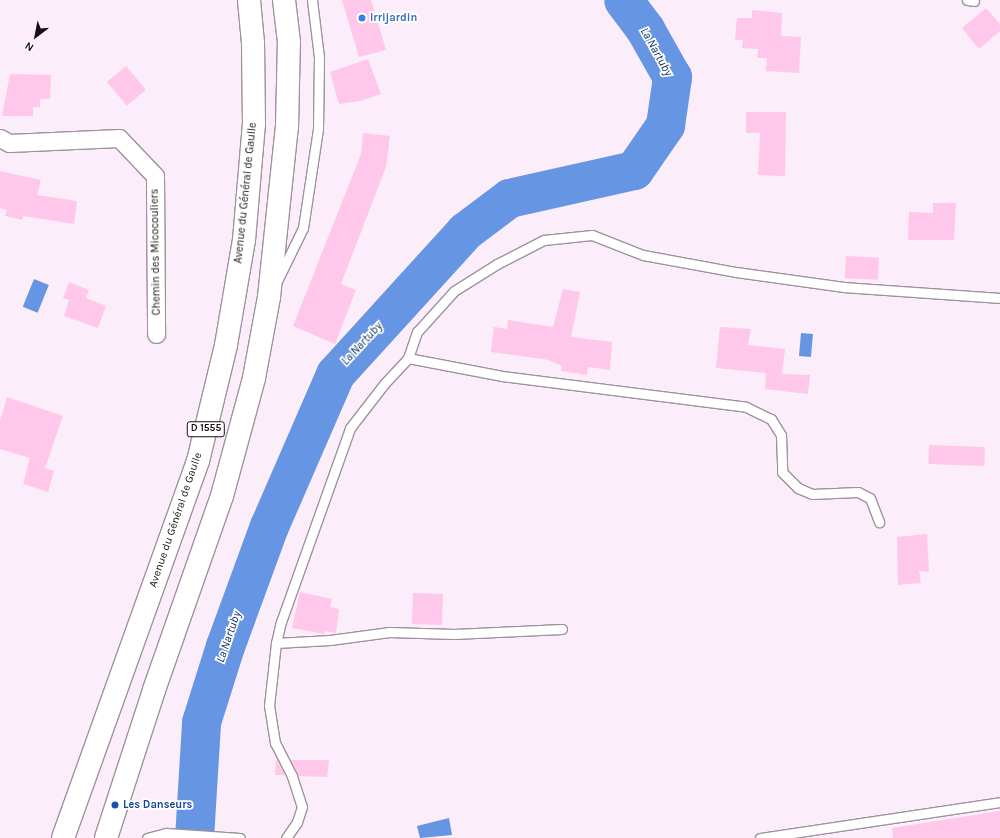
<!DOCTYPE html>
<html>
<head>
<meta charset="utf-8">
<style>
	body { margin:0 }
	#map { position:relative; width:1000px; height:838px; overflow:hidden; background:#fbedf9; font-family:Karla,sans-serif }
	div>[style] { position:absolute }
	[style*='--x'] { left:calc(var(--x)*1px); top:calc(var(--y)*1px); width:calc(var(--w)*1px); rotate:calc(var(--a)*1deg) }
	.water>* { inset:0; background:#6696e3; transform-origin:0 0 }
	.river>* { height:39px; margin:-19.5px; padding:0 19.5px; transform-origin:19.5px; border-radius:19.5px; background:#6696e3 }
	.building>* { inset:0; background:#ffc8eb; transform-origin:0 0 }
	.roads { filter:drop-shadow(1px 0 #9f929e) drop-shadow(-1px 0 #9f929e) drop-shadow(0 1px #9f929e) drop-shadow(0 -1px #9f929e) }
	.service>* { height:9px; margin:-4.5px; padding:0 4.5px; transform-origin:4.5px; border-radius:4.5px; background:#fff }
	.minor>* { height:17px; margin:-8.5px; padding:0 8.5px; transform-origin:8.5px; border-radius:8.5px; background:#fff }
	.primary>* { height:22px; margin:-11px; padding:0 11px; transform-origin:11px; border-radius:11px; background:#fff }
	.dots>* { width:11px; height:11px; translate:-50% -50%; box-sizing:border-box; border:2px solid #fff; border-radius:50% }
	span { translate:-50% -50%; white-space:nowrap; text-align:center; line-height:1.15; -webkit-text-stroke:3.5px #fff; paint-order:stroke }
	.shield-label span { padding:1px 3px; background:#fff; border:1px solid; border-radius:3px; -webkit-text-stroke-width:0 }
	.shield-label { font-size:10px; color:#140f13; font-weight:700 }
	.shop-label { font-size:11px; color:#366cbe; font-weight:700 }
	.left { translate:0 -50%; text-align:left }
	.street-label { font-size:11px; color:#140f13 }
	.transit-label { font-size:11px; color:#164399; font-weight:700 }
	.water-label { font-size:12px; color:#092857; font-style:italic }
	.north { position:absolute; left:16px; top:16px; width:40px; height:40px; -webkit-text-stroke:3px #fff; paint-order:stroke; rotate:212deg; font-size:11px; font-weight:700; line-height:16px; text-align:center; color:#140f13 }
	.north::after { content:''; display:block; margin:auto; width:14px; height:18px; background:#140f13; clip-path:polygon(50% 0,100% 100%,50% 72%,0 100%) }
</style>
</head>
<body>
<div id="map">
	<div class="water">
		<div style="left:34px;top:279px;width:16px;height:30px;rotate:22deg"></div>
		<div style="left:801px;top:333px;width:12px;height:23px;rotate:5deg"></div>
		<div style="clip-path:polygon(449px 818px,452px 835px,420px 838px,417px 826px)"></div>
	</div>
	<div class="river">
		<div style="--x:194;--y:838;--w:116;--a:-86.5"></div>
		<div style="--x:201;--y:722;--w:80;--a:-72.5"></div>
		<div style="--x:225;--y:646;--w:128;--a:-69.9"></div>
		<div style="--x:269;--y:526;--w:166;--a:-66.5"></div>
		<div style="--x:335;--y:374;--w:193;--a:-47.7"></div>
		<div style="--x:465;--y:231;--w:55;--a:-36.9"></div>
		<div style="--x:509;--y:198;--w:128;--a:-12.6"></div>
		<div style="--x:634;--y:170;--w:55;--a:-55.4"></div>
		<div style="--x:665;--y:125;--w:49;--a:-81.7"></div>
		<div style="--x:672;--y:77;--w:55;--a:-119.4"></div>
		<div style="--x:645;--y:29;--w:36;--a:-127"></div>
	</div>
	<div class="building">
		<div style="clip-path:polygon(342px 0,371px 0,386px 50px,359px 57px)"></div>
		<div style="clip-path:polygon(986px 8px,1000px 24px,1000px 31px,979px 49px,962px 28px)"></div>
		<div style="clip-path:polygon(752px 10px,782px 13px,781px 36px,801px 37px,799px 73px,766px 71px,767px 58px,757px 58px,758px 49px,742px 48px,743px 40px,735px 40px,737px 18px,752px 18px)"></div>
		<div style="clip-path:polygon(368px 59px,381px 94px,360px 101px,339px 104px,330px 72px)"></div>
		<div style="left:126px;top:66px;width:31px;height:25px;rotate:50deg"></div>
		<div style="clip-path:polygon(10px 74px,51px 75px,50px 99px,40px 99px,40px 107px,33px 107px,33px 116px,2px 116px)"></div>
		<div style="clip-path:polygon(746px 112px,786px 112px,785px 176px,758px 175px,760px 133px,746px 133px)"></div>
		<div style="clip-path:polygon(363px 133px,390px 136px,386px 167px,341px 284px,356px 290px,335px 344px,293px 326px,361px 154px)"></div>
		<div style="clip-path:polygon(0 171px,41px 180px,37px 195px,77px 201px,74px 224px,23px 216px,22px 220px,5px 216px,7px 210px,0 208px)"></div>
		<div style="clip-path:polygon(933px 203px,956px 203px,954px 240px,908px 240px,909px 212px,933px 213px)"></div>
		<div style="left:846px;top:256px;width:33px;height:22px;rotate:3deg"></div>
		<div style="clip-path:polygon(69px 282px,89px 290px,86px 298px,106px 306px,98px 328px,64px 316px,69px 300px,63px 298px)"></div>
		<div style="clip-path:polygon(563px 289px,580px 292px,571px 337px,612px 342px,610px 370px,588px 367px,587px 375px,561px 371px,562px 366px,549px 360px,491px 352px,494px 327px,507px 329px,508px 320px,553px 327px)"></div>
		<div style="clip-path:polygon(720px 327px,751px 329px,748px 345px,785px 349px,782px 374px,810px 375px,808px 394px,765px 389px,766px 373px,716px 368px)"></div>
		<div style="clip-path:polygon(7px 397px,63px 416px,45px 468px,54px 471px,48px 492px,23px 484px,30px 458px,0 449px,0 421px)"></div>
		<div style="left:929px;top:445px;width:56px;height:19px;rotate:2deg"></div>
		<div style="clip-path:polygon(927px 534px,929px 572px,919px 571px,921px 583px,898px 585px,897px 537px)"></div>
		<div style="clip-path:polygon(300px 592px,332px 599px,330px 607px,339px 609px,336px 633px,325px 631px,324px 634px,292px 628px)"></div>
		<div style="left:443px;top:594px;width:31px;height:30px;rotate:92deg"></div>
		<div style="clip-path:polygon(276px 760px,277px 760px,285px 775px,275px 775px)"></div>
		<div style="clip-path:polygon(290px 760px,329px 760px,327px 777px,298px 776px)"></div>
		<div style="clip-path:polygon(1000px 811px,1000px 838px,893px 838px,892px 828px)"></div>
	</div>
	<div class="roads">
		<div class="service">
			<div style="--x:967;--y:0;--w:7;--a:8"></div>
			<div style="--x:278;--y:279;--w:57;--a:-63.9"></div>
			<div style="--x:303;--y:228;--w:100;--a:-81.4"></div>
			<div style="--x:318;--y:129;--w:72;--a:-89.2"></div>
			<div style="--x:319;--y:57;--w:57;--a:-97"></div>
			<div style="--x:408;--y:358;--w:96;--a:10.8"></div>
			<div style="--x:502;--y:376;--w:246;--a:7.2"></div>
			<div style="--x:746;--y:407;--w:28;--a:26"></div>
			<div style="--x:771;--y:419;--w:19;--a:58"></div>
			<div style="--x:781;--y:435;--w:37;--a:88"></div>
			<div style="--x:782;--y:472;--w:23;--a:45"></div>
			<div style="--x:798;--y:488;--w:15;--a:23"></div>
			<div style="--x:812;--y:494;--w:46;--a:-2.5"></div>
			<div style="--x:858;--y:492;--w:13;--a:27"></div>
			<div style="--x:870;--y:498;--w:26;--a:69"></div>
			<div style="--x:276;--y:643;--w:54;--a:-3.2"></div>
			<div style="--x:330;--y:640;--w:60;--a:-7.7"></div>
			<div style="--x:389;--y:632;--w:65;--a:1.8"></div>
			<div style="--x:454;--y:634;--w:108;--a:-2.7"></div>
			<div style="--x:147;--y:838;--w:20;--a:-15"></div>
			<div style="--x:166;--y:833;--w:74;--a:3.9"></div>
			<div style="--x:286;--y:838;--w:19;--a:-55"></div>
			<div style="--x:297;--y:822;--w:16;--a:-72"></div>
			<div style="--x:302;--y:807;--w:33;--a:-108"></div>
			<div style="--x:292;--y:776;--w:37;--a:-117"></div>
			<div style="--x:275;--y:743;--w:37;--a:-99"></div>
			<div style="--x:269;--y:706;--w:63;--a:-83.7"></div>
			<div style="--x:276;--y:643;--w:22;--a:-77"></div>
			<div style="--x:281;--y:622;--w:206;--a:-70.4"></div>
			<div style="--x:350;--y:428;--w:56;--a:-52.3"></div>
			<div style="--x:384;--y:384;--w:35;--a:-47"></div>
			<div style="--x:408;--y:358;--w:28;--a:-71"></div>
			<div style="--x:417;--y:332;--w:55;--a:-47.9"></div>
			<div style="--x:454;--y:291;--w:51;--a:-32.1"></div>
			<div style="--x:497;--y:264;--w:53;--a:-27.1"></div>
			<div style="--x:544;--y:240;--w:48;--a:-5.9"></div>
			<div style="--x:592;--y:235;--w:55;--a:21.4"></div>
			<div style="--x:643;--y:255;--w:95;--a:10.4"></div>
			<div style="--x:736;--y:272;--w:109;--a:7.9"></div>
			<div style="--x:844;--y:287;--w:156;--a:4"></div>
			<div style="--x:760;--y:838;--w:243;--a:-8.5"></div>
		</div>
		<div class="minor">
			<div style="--x:0;--y:138;--w:10;--a:29"></div>
			<div style="--x:9;--y:143;--w:110;--a:-2.6"></div>
			<div style="--x:119;--y:138;--w:52;--a:46.5"></div>
			<div style="--x:155;--y:176;--w:158;--a:89.6"></div>
		</div>
		<div class="primary">
			<div style="--x:63;--y:838;--w:400;--a:-70.3"></div>
			<div style="--x:198;--y:461;--w:119;--a:-76.4"></div>
			<div style="--x:226;--y:345;--w:107;--a:-80.3"></div>
			<div style="--x:244;--y:240;--w:116;--a:-85.1"></div>
			<div style="--x:254;--y:124;--w:81;--a:-90.7"></div>
			<div style="--x:253;--y:43;--w:43;--a:-95.3"></div>
			<div style="--x:106;--y:838;--w:156;--a:-72"></div>
			<div style="--x:154;--y:690;--w:206;--a:-70.7"></div>
			<div style="--x:222;--y:496;--w:122;--a:-74.8"></div>
			<div style="--x:254;--y:378;--w:82;--a:-79.5"></div>
			<div style="--x:269;--y:297;--w:171;--a:-84"></div>
			<div style="--x:287;--y:127;--w:85;--a:-88.7"></div>
			<div style="--x:289;--y:42;--w:42;--a:-96.8"></div>
		</div>
	</div>
	<div class="dots">
		<div style="left:362px;top:18px;background:#3f7fe0"></div>
		<div style="left:115px;top:805px;background:#1a4fb4"></div>
	</div>
	<div class="shield-label">
		<span style="left:206px;top:429px">D 1555</span>
	</div>
	<div class="shop-label">
		<span class="left" style="left:370px;top:18px">Irrijardin</span>
	</div>
	<div class="street-label">
		<span style="left:246px;top:193px;rotate:-84deg">Avenue du Général de Gaulle</span>
		<span style="left:156px;top:252px;rotate:-91deg">Chemin des Micocouliers</span>
		<span style="left:176px;top:520px;rotate:-71deg">Avenue du Général de Gaulle</span>
	</div>
	<div class="transit-label">
		<span class="left" style="left:123px;top:805px">Les Danseurs</span>
	</div>
	<div class="water-label">
		<span style="left:656px;top:52px;rotate:61deg">La Nartuby</span>
		<span style="left:362px;top:344px;rotate:-47deg">La Nartuby</span>
		<span style="left:229px;top:637px;rotate:-71deg">La Nartuby</span>
	</div>
	<div class="north">N</div>
</div>
</body>
</html>
